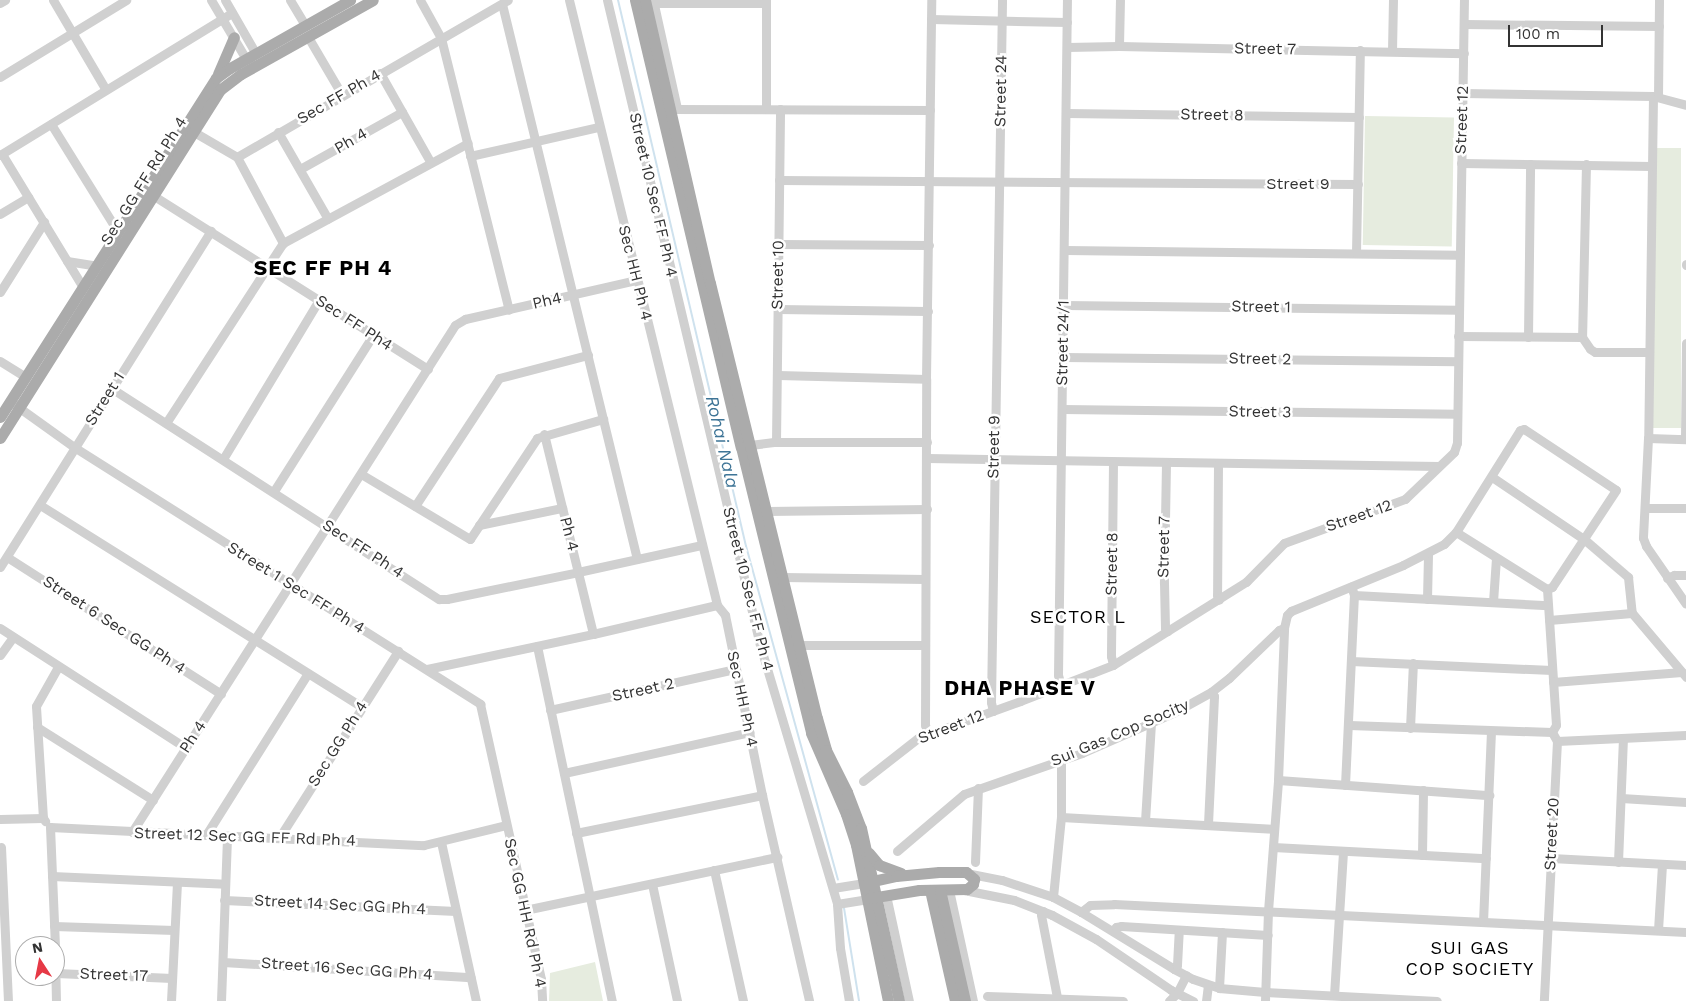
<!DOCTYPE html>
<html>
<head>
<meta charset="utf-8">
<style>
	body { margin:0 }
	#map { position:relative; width:1686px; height:1001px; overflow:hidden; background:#fff; font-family:"Work Sans",sans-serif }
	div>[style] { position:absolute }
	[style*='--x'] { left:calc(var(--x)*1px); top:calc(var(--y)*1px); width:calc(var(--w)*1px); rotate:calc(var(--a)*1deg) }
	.green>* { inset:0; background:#e6ecdf; transform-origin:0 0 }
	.stream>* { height:2px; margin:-1px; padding:0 1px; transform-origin:1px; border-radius:1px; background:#cfe2ee }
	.minor>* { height:9px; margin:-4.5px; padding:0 4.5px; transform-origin:4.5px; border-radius:4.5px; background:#d0d0d0 }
	.major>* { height:11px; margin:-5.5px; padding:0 5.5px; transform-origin:5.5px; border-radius:5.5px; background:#ababab }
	span { translate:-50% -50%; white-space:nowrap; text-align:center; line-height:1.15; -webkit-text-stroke:5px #fff; paint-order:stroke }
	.street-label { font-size:16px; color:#333 }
	.water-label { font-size:18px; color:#3f7597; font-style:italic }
	.neighbourhood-label { font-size:18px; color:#000; letter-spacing:1px }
	.district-label { font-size:21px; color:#000; font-weight:700; letter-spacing:1px }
	.north { position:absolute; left:15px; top:936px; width:50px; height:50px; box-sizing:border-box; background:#fff; border:1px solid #adadad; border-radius:50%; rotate:349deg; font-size:14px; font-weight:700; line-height:20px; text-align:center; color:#333 }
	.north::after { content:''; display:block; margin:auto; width:18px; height:22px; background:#e63946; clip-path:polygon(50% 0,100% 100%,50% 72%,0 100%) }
	.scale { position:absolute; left:1508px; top:25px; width:95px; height:22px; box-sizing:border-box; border:2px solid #333; border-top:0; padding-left:6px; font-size:15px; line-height:18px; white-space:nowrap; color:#333; -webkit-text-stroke:4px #fff; paint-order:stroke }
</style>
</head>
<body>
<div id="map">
	<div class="green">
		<div style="left:1365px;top:116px;width:89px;height:129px;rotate:1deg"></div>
		<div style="left:1653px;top:148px;width:28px;height:280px"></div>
		<div style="clip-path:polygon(595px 962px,603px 1001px,549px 1001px,550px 973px)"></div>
	</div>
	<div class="stream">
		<div style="--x:618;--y:0;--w:561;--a:76.81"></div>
		<div style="--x:746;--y:546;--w:346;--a:74.6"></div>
		<div style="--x:844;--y:908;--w:94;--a:80.8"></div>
	</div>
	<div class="minor">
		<div style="--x:53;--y:0;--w:104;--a:59.5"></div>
		<div style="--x:211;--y:0;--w:69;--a:59.3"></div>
		<div style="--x:225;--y:0;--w:62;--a:60.1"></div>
		<div style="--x:290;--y:0;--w:29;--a:59"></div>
		<div style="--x:420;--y:0;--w:43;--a:61.1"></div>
		<div style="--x:441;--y:38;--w:280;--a:76"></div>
		<div style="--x:569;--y:0;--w:623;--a:76.25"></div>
		<div style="--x:717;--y:605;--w:13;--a:51"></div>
		<div style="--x:725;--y:615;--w:184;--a:78.4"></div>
		<div style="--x:762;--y:795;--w:211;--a:77.1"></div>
		<div style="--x:607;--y:0;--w:663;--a:76.66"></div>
		<div style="--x:760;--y:645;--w:270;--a:73.4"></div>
		<div style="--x:837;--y:904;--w:44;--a:86.1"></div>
		<div style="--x:840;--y:948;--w:54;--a:80.4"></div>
		<div style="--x:653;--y:0;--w:111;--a:77.5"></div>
		<div style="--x:0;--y:3;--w:6;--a:-31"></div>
		<div style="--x:654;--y:3;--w:112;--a:0"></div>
		<div style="--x:502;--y:4;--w:571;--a:76.33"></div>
		<div style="--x:931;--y:19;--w:136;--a:1.3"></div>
		<div style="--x:1464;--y:24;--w:195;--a:0.6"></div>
		<div style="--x:308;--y:37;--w:67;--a:59.6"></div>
		<div style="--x:1119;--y:46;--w:46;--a:-88.8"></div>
		<div style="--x:1067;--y:47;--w:52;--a:-1.1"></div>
		<div style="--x:1119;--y:46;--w:345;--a:1.2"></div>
		<div style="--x:1392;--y:51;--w:51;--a:-88.9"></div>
		<div style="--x:380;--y:73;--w:103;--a:60.5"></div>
		<div style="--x:0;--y:77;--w:148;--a:-31.4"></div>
		<div style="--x:1463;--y:93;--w:190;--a:0.9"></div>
		<div style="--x:1653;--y:96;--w:34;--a:15"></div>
		<div style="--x:1653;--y:96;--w:342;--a:90.8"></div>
		<div style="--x:1648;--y:438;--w:100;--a:92.9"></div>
		<div style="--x:1643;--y:538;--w:9;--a:69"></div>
		<div style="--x:1646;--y:546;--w:70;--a:55.4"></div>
		<div style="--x:1658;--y:97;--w:97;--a:-89.4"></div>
		<div style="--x:670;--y:109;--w:260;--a:0.2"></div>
		<div style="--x:766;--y:109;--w:109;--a:-90"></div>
		<div style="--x:1066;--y:113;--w:293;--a:0.8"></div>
		<div style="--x:51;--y:124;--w:127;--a:58.2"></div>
		<div style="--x:194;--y:132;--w:50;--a:30.2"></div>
		<div style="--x:237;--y:157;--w:98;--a:61.9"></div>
		<div style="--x:278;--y:132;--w:100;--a:60.1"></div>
		<div style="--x:2;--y:154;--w:156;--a:58.7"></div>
		<div style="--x:0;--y:155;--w:272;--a:-31.5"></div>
		<div style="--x:470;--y:156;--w:132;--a:-12.7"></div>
		<div style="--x:237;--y:157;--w:313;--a:-30.1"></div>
		<div style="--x:1461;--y:163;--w:190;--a:0.9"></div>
		<div style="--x:1586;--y:164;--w:173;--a:91.3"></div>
		<div style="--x:1582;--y:337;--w:14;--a:56"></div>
		<div style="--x:1590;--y:349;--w:6;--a:31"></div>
		<div style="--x:1595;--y:352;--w:54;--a:0"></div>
		<div style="--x:300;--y:169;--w:117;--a:-29.2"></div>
		<div style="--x:779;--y:180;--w:579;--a:0.4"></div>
		<div style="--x:154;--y:196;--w:324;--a:32.3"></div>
		<div style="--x:0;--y:214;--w:33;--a:-31"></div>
		<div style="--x:779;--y:244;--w:150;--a:0.4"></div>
		<div style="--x:1065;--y:250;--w:394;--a:0.7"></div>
		<div style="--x:1356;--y:253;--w:203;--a:-88.9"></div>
		<div style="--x:67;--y:261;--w:30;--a:9"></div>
		<div style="--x:1686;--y:264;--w:1;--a:90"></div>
		<div style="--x:0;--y:292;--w:83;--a:-57.8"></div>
		<div style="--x:1064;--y:305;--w:394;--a:0.7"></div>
		<div style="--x:778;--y:309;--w:150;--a:0.8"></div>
		<div style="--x:1458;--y:336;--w:124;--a:0.5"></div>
		<div style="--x:1528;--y:337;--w:173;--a:-89.3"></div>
		<div style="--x:1063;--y:357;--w:394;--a:0.6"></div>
		<div style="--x:0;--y:361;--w:31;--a:32"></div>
		<div style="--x:778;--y:375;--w:148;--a:1.5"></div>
		<div style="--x:111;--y:388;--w:390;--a:32.8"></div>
		<div style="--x:439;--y:599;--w:8;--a:0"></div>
		<div style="--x:447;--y:599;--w:134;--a:-11.6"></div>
		<div style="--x:578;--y:572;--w:127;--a:-12.3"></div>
		<div style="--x:14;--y:404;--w:74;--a:35.6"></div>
		<div style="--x:74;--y:447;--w:481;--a:32.3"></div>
		<div style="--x:480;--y:704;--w:282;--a:77.5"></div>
		<div style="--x:541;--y:979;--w:22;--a:87"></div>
		<div style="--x:1062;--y:409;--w:395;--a:0.7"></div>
		<div style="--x:166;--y:423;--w:215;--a:-57"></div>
		<div style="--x:283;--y:243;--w:210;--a:-28.4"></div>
		<div style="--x:544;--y:434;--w:206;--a:76.2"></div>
		<div style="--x:1648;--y:438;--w:38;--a:2"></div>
		<div style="--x:1685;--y:439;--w:96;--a:-89.4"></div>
		<div style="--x:776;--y:442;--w:333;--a:-89.3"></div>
		<div style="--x:750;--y:445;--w:26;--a:-7"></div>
		<div style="--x:776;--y:442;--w:151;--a:0"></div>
		<div style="--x:927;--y:458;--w:512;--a:0.9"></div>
		<div style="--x:223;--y:459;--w:186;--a:-58.9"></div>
		<div style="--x:1113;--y:462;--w:194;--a:90.6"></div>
		<div style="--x:1111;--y:656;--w:9;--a:77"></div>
		<div style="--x:1166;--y:463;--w:120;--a:91"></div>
		<div style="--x:1164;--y:583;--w:45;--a:88.7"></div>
		<div style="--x:1165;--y:628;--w:4;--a:56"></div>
		<div style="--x:1218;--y:464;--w:131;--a:90.4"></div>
		<div style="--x:1217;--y:595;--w:5;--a:68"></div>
		<div style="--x:361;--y:474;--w:127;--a:30.8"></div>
		<div style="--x:470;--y:539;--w:121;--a:-56.4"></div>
		<div style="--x:537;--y:438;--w:69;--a:-16.1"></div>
		<div style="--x:1492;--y:477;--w:112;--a:34.1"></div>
		<div style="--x:1585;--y:540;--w:57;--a:40.7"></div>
		<div style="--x:1628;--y:577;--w:36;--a:84"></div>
		<div style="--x:274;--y:491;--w:185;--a:-57.6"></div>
		<div style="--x:40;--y:505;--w:380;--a:32.1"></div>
		<div style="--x:415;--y:506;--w:153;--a:-56.7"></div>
		<div style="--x:499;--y:378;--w:92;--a:-14.5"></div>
		<div style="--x:1645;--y:508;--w:41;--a:0"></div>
		<div style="--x:767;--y:511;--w:160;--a:-0.7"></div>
		<div style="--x:479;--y:525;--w:85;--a:-11.6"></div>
		<div style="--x:1456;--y:532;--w:107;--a:32.1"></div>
		<div style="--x:1547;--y:589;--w:136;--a:86.2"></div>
		<div style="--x:1556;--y:725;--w:8;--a:120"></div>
		<div style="--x:1552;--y:732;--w:10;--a:61"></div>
		<div style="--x:1557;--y:741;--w:260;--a:92.9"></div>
		<div style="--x:7;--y:557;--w:254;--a:32.6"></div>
		<div style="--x:0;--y:567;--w:397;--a:-57.9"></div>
		<div style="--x:783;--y:577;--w:142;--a:0.8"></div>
		<div style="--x:1667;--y:578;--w:8;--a:-23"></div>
		<div style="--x:1674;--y:575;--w:12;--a:0"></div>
		<div style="--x:1354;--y:595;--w:194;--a:3"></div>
		<div style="--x:1427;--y:599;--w:45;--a:-88.7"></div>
		<div style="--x:1493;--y:602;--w:44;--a:-86.1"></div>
		<div style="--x:1549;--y:620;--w:83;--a:-4.8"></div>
		<div style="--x:1632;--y:613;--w:84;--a:49.8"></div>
		<div style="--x:0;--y:628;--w:221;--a:32.8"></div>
		<div style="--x:793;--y:645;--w:132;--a:0"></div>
		<div style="--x:537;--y:646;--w:363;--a:78.1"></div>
		<div style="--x:0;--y:655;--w:22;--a:-54"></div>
		<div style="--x:1351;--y:661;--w:201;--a:2.6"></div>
		<div style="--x:427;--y:669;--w:170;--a:-11.9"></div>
		<div style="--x:593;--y:634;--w:127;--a:-13.2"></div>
		<div style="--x:1553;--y:682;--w:129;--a:-4.4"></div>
		<div style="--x:1061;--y:686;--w:11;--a:-105"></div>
		<div style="--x:1058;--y:675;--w:675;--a:-89.24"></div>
		<div style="--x:550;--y:710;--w:189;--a:-12.5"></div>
		<div style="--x:993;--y:711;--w:9;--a:-103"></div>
		<div style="--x:991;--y:702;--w:702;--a:-89.1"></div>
		<div style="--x:1349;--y:725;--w:203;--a:2"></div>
		<div style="--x:37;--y:727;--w:137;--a:32.2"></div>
		<div style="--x:1410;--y:728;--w:65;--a:-87.4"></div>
		<div style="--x:928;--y:734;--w:9;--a:-108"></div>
		<div style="--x:925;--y:725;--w:346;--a:-89.8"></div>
		<div style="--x:926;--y:379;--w:379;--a:-89.2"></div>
		<div style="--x:1557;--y:741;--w:129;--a:-2.7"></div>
		<div style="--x:564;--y:773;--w:190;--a:-12.4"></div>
		<div style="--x:1278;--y:780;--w:212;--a:4.1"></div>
		<div style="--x:863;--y:781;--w:70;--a:-38"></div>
		<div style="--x:918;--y:738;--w:109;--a:-19.9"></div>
		<div style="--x:1020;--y:701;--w:100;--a:-21.2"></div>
		<div style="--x:1113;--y:665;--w:157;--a:-32"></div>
		<div style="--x:1246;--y:582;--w:54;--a:-45.7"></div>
		<div style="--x:1284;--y:543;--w:129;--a:-20"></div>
		<div style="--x:1405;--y:499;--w:68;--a:-43.8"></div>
		<div style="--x:1454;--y:452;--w:9;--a:-72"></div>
		<div style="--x:1457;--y:443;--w:443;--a:-89.1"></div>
		<div style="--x:1345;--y:785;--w:190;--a:-87.3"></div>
		<div style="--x:1354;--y:595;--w:9;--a:-108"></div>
		<div style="--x:1621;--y:798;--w:65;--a:3.5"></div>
		<div style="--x:1061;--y:817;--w:212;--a:3.2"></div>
		<div style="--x:43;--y:818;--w:112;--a:-93.6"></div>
		<div style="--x:36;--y:706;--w:45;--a:-60.6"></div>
		<div style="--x:0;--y:819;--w:43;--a:-1.3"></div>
		<div style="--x:43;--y:818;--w:4;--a:56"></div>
		<div style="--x:1145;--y:821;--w:97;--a:-86.5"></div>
		<div style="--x:1208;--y:824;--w:128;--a:-87.3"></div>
		<div style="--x:1214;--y:696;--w:5;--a:-127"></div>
		<div style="--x:50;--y:827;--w:374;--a:2.8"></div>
		<div style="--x:424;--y:845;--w:84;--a:-13.7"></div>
		<div style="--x:50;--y:827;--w:119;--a:87.6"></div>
		<div style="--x:132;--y:832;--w:601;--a:-57.5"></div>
		<div style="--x:455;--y:325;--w:12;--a:-31"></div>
		<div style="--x:465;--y:319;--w:175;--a:-12.8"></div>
		<div style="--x:576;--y:833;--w:190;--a:-11.5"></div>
		<div style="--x:206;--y:835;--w:191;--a:-57.8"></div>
		<div style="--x:279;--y:838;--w:222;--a:-57.5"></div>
		<div style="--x:441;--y:842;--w:163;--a:77.6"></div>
		<div style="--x:1;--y:847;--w:154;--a:87.4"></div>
		<div style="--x:1273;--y:847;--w:213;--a:3"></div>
		<div style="--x:897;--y:851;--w:88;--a:-40.4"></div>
		<div style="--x:964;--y:794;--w:125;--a:-19.2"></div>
		<div style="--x:1082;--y:753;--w:99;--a:-23.7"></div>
		<div style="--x:1173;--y:713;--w:43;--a:-28.9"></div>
		<div style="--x:1211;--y:692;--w:23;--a:-38"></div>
		<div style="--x:1229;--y:678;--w:69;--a:-43.8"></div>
		<div style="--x:1279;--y:630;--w:5;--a:-22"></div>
		<div style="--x:1284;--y:628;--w:13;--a:-77"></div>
		<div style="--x:1287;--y:615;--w:6;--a:-45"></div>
		<div style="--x:1291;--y:611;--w:121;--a:-22.3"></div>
		<div style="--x:1403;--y:565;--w:46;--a:-27.1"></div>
		<div style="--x:1444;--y:544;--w:17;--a:-45"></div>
		<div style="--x:1456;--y:532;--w:120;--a:-57.9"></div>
		<div style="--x:1520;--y:430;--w:4;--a:-14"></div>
		<div style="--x:1524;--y:429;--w:110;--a:33.5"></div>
		<div style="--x:1616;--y:490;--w:116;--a:123.4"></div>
		<div style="--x:1552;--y:587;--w:5;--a:158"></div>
		<div style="--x:1422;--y:855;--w:65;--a:-89.1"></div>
		<div style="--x:1551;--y:858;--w:135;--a:3"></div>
		<div style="--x:975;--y:862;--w:74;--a:-87.7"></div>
		<div style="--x:1618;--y:862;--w:123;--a:-87.7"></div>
		<div style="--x:714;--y:870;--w:134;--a:77.5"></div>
		<div style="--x:966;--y:873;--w:37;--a:11"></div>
		<div style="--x:1002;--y:880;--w:54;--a:18.4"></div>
		<div style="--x:1053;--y:897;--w:32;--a:28"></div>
		<div style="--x:1081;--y:912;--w:109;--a:31.5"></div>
		<div style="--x:1174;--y:969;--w:21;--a:28"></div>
		<div style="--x:1193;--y:979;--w:28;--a:19"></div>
		<div style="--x:1219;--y:988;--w:46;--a:5"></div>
		<div style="--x:1265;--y:992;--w:172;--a:3"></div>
		<div style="--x:52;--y:876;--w:173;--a:2.6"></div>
		<div style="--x:652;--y:884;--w:120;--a:77.9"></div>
		<div style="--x:833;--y:888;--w:30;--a:-9"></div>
		<div style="--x:949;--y:890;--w:114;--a:77.8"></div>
		<div style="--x:964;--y:890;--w:51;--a:11.3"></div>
		<div style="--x:1014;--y:900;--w:41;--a:21.5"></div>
		<div style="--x:1052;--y:915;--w:50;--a:28.6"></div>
		<div style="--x:1096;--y:939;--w:91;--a:34.2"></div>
		<div style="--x:1171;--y:990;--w:25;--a:27"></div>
		<div style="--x:886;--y:895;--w:108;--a:77.8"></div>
		<div style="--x:1053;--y:897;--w:80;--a:-84.3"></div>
		<div style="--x:1061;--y:817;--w:57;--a:-90"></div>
		<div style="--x:224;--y:900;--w:232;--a:2.7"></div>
		<div style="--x:837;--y:904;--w:30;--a:-9"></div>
		<div style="--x:525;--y:910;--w:258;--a:-11.9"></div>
		<div style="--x:1043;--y:911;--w:4;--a:117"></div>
		<div style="--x:1041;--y:915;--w:84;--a:79"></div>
		<div style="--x:1081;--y:912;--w:11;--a:-38"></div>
		<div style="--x:1090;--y:905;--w:24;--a:-2"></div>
		<div style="--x:1114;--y:904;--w:573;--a:2.8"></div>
		<div style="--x:1483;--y:922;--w:190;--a:-87.6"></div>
		<div style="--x:54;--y:926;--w:120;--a:1.9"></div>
		<div style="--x:1658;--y:930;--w:66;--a:-86.5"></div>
		<div style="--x:1113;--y:931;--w:5;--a:-53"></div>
		<div style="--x:1116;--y:927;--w:5;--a:-11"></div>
		<div style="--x:1121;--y:926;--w:147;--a:3.5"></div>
		<div style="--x:55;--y:954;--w:47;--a:88.8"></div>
		<div style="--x:223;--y:962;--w:248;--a:3.5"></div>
		<div style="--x:1174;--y:969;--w:5;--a:-53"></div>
		<div style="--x:1177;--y:965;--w:35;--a:-87"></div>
		<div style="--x:56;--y:973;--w:116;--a:2.5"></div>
		<div style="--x:1219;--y:988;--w:56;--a:-86.9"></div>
		<div style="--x:1334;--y:995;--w:144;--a:-86.4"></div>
		<div style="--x:987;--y:996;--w:136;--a:2.1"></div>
		<div style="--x:171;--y:1001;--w:118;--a:-87.1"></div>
		<div style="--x:221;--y:1001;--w:164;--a:-87.9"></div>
		<div style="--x:1169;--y:1001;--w:11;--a:-45"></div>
		<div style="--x:1177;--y:993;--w:20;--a:-63"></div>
		<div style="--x:1206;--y:1001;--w:16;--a:-83"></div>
		<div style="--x:1265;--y:1001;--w:90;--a:-88.1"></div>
		<div style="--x:1268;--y:911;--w:131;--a:-85.6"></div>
		<div style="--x:1278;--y:780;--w:152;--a:-87.7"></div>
	</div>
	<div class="major">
		<div style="--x:635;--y:0;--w:459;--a:76.7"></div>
		<div style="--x:741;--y:447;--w:294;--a:76.2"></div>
		<div style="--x:811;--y:733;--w:88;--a:66.6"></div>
		<div style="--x:846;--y:814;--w:33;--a:72"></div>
		<div style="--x:856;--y:845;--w:159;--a:78.4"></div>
		<div style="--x:645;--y:0;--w:290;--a:77.1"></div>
		<div style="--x:710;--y:283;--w:448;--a:76.2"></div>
		<div style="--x:817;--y:718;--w:33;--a:74"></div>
		<div style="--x:826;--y:750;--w:47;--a:63.4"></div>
		<div style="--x:847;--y:792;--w:39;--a:69"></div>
		<div style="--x:861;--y:828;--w:177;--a:77.6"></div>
		<div style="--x:218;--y:74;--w:40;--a:-66.6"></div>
		<div style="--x:0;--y:417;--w:402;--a:-57.5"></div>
		<div style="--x:216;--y:78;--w:17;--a:-36"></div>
		<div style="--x:230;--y:68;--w:138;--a:-29.5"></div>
		<div style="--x:0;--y:438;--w:413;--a:-57.7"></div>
		<div style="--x:221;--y:89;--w:25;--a:-37"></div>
		<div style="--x:241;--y:74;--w:151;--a:-29.3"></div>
		<div style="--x:869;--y:853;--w:16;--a:50"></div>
		<div style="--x:879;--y:865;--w:23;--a:20"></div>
		<div style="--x:868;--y:882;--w:29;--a:-12"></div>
		<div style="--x:896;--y:876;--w:43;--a:-5.3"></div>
		<div style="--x:939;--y:872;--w:27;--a:0"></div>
		<div style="--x:966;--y:872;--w:11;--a:41"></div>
		<div style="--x:974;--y:879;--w:5;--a:101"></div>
		<div style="--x:973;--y:884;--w:8;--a:140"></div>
		<div style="--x:967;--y:889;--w:48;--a:178.8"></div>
		<div style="--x:919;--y:890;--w:50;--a:170.7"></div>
		<div style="--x:930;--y:890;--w:114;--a:77.3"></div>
		<div style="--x:940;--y:890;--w:114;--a:77.3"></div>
	</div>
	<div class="street-label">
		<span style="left:1265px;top:49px;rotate:1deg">Street 7</span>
		<span style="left:1001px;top:91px;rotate:-89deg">Street 24</span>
		<span style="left:339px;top:97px;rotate:-30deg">Sec FF Ph 4</span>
		<span style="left:1212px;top:115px;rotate:1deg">Street 8</span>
		<span style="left:1462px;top:120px;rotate:-88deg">Street 12</span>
		<span style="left:351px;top:141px;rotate:-30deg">Ph 4</span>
		<span style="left:144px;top:181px;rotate:-58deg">Sec GG FF Rd Ph 4</span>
		<span style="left:1298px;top:184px">Street 9</span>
		<span style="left:653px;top:195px;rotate:77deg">Street 10 Sec FF Ph 4</span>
		<span style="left:635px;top:273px;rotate:76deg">Sec HH Ph 4</span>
		<span style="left:778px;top:275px;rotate:-89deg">Street 10</span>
		<span style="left:547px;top:301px;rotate:-13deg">Ph4</span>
		<span style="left:1261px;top:307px;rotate:1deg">Street 1</span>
		<span style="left:354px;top:323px;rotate:33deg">Sec FF Ph4</span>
		<span style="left:1063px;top:343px;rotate:-89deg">Street 24/1</span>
		<span style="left:1260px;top:359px;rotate:1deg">Street 2</span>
		<span style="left:105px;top:399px;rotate:-58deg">Street 1</span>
		<span style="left:1260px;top:412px;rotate:1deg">Street 3</span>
		<span style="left:994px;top:447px;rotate:-89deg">Street 9</span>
		<span style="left:1359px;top:516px;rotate:-19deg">Street 12</span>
		<span style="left:569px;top:534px;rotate:76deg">Ph 4</span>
		<span style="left:1164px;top:547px;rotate:-89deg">Street 7</span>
		<span style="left:363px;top:549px;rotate:33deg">Sec FF Ph 4</span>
		<span style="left:1112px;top:564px;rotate:-89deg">Street 8</span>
		<span style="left:296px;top:588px;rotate:32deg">Street 1 Sec FF Ph 4</span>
		<span style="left:748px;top:589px;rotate:76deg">Street 10 Sec FF Ph 4</span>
		<span style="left:114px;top:625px;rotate:33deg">Street 6 Sec GG Ph 4</span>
		<span style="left:643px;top:690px;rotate:-12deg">Street 2</span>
		<span style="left:742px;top:699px;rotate:78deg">Sec HH Ph 4</span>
		<span style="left:951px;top:727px;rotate:-21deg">Street 12</span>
		<span style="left:1120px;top:733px;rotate:-23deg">Sui Gas Cop Socity</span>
		<span style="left:193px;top:737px;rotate:-57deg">Ph 4</span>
		<span style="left:338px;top:744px;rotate:-58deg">Sec GG Ph 4</span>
		<span style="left:1552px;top:834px;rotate:-87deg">Street 20</span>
		<span style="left:245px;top:837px;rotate:2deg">Street 12 Sec GG FF Rd Ph 4</span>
		<span style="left:340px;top:905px;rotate:3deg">Street 14 Sec GG Ph 4</span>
		<span style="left:525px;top:913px;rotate:78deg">Sec GG HH Rd Ph 4</span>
		<span style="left:347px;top:969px;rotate:4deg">Street 16 Sec GG Ph 4</span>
		<span style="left:114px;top:975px;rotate:2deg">Street 17</span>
	</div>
	<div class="water-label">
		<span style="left:722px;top:442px;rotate:77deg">Rohai Nala</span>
	</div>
	<div class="neighbourhood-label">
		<span style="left:1078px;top:617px">SECTOR L</span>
		<span style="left:1470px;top:959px">SUI GAS<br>COP SOCIETY</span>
	</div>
	<div class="district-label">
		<span style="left:323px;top:268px">SEC FF PH 4</span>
		<span style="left:1020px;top:688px">DHA PHASE V</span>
	</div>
	<div class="north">N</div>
	<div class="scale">100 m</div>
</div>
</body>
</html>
